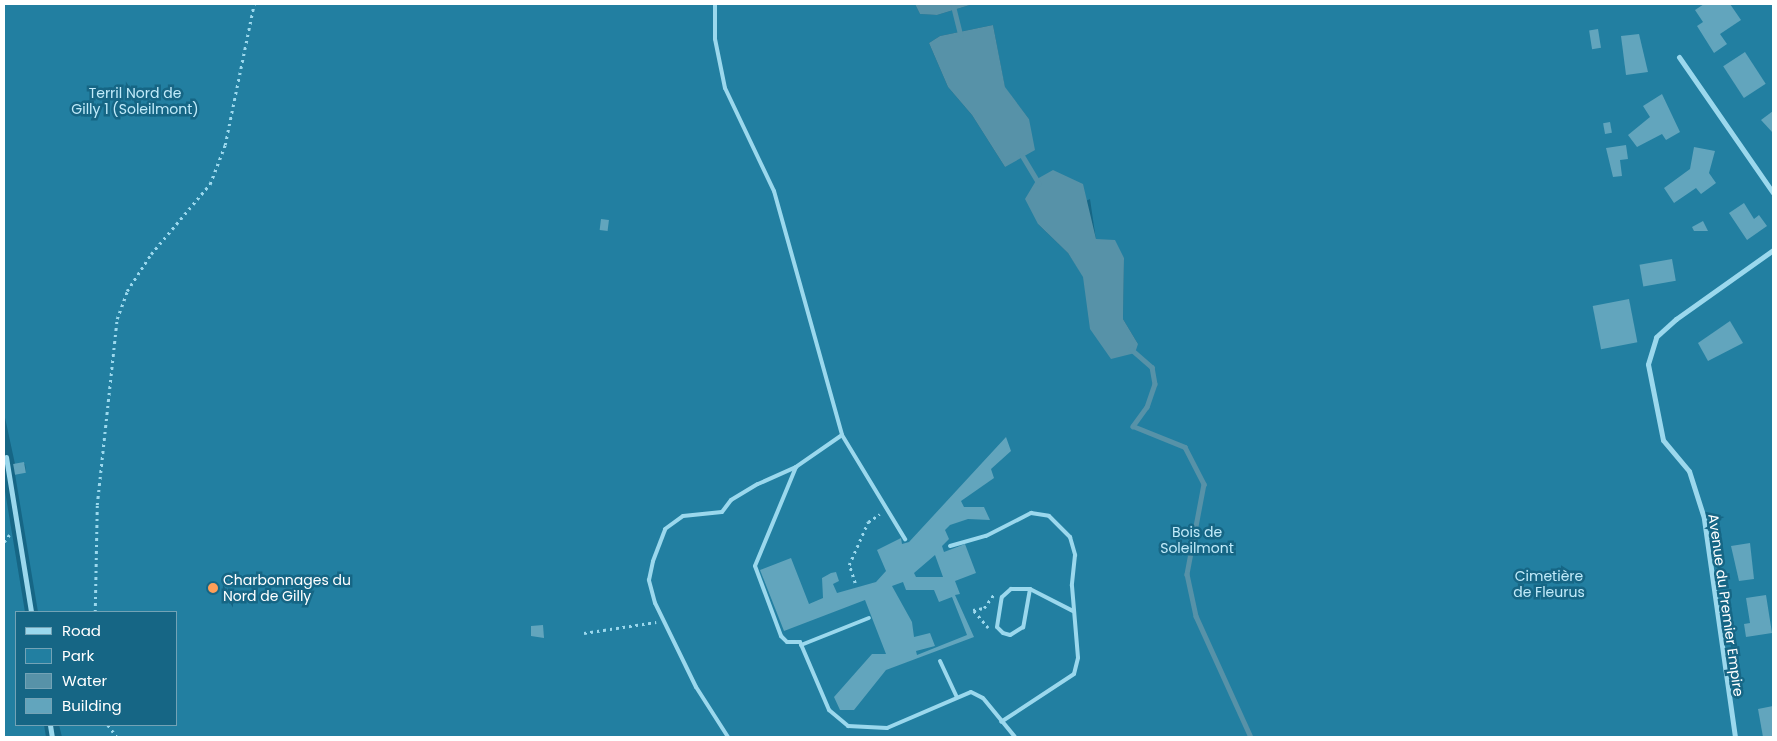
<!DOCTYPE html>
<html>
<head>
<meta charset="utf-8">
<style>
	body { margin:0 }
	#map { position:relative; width:1777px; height:741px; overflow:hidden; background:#166685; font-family:Poppins,sans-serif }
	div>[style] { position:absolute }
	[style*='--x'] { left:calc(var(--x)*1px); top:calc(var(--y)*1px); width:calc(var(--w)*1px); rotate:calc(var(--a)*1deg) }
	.green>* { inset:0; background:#227fa1 }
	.water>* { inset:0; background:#5792a8 }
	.stream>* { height:4.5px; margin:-2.25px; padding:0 2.25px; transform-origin:2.25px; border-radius:2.25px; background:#5792a8 }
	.building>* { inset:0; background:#62a5bd; transform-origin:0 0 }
	.path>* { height:2.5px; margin-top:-1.25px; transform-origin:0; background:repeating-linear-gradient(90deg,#9bd8ed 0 2.5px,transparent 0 6.5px) }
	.service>* { height:4px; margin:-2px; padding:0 2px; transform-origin:2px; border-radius:2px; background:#9bd8ed }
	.minor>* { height:5px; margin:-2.5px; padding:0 2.5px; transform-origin:2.5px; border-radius:2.5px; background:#9bd8ed }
	.dots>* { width:14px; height:14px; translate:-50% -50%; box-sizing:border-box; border:2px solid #166685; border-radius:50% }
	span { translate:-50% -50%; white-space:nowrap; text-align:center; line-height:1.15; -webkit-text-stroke:5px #166685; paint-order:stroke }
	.park-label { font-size:14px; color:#c1ebfa }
	.poi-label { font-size:14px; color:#fff }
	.left { translate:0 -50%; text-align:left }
	.street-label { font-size:14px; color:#fff }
	.frame { position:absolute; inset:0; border:5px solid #fff; pointer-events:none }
	.legend { position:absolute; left:15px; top:611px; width:162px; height:115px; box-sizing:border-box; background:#166685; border:1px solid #73a3b6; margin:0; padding:6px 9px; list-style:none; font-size:15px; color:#fff }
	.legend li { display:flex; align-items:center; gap:10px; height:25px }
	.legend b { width:25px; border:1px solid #73a3b6 }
</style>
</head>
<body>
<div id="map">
	<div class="green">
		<div style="clip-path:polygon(evenodd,4px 4px,915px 4px,920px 14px,937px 15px,973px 4px,1773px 4px,1773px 737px,62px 737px,59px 725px,176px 725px,176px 612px,38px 612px,15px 474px,26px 472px,25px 464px,15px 464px,4px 413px,4px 4px,993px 25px,1005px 88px,1029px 119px,1005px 167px,972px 115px,948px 87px,929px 43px,940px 36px,993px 25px,4px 4px,1090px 199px,1096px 240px,1124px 258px,1123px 319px,1138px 344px,1088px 299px,1084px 277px,1068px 253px,1038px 224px,1090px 199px)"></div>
		<div style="clip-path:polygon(4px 485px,25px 612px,16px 612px,16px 725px,44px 725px,46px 737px,4px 737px)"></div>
	</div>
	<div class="water">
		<div style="clip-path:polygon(915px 4px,973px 4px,937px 15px,920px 14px)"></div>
		<div style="clip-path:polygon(993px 25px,1005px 87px,1029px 119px,1035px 150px,1005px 167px,972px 115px,948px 87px,929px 43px,940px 36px)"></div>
		<div style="clip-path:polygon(1053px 170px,1083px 184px,1096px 239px,1115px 240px,1124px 258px,1123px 319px,1138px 344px,1135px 353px,1111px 359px,1090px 329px,1083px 277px,1068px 253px,1038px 224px,1025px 199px,1037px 179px)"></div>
	</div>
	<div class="stream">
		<div style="--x:953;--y:4;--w:32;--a:76"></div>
		<div style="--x:1022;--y:155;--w:33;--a:59"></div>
		<div style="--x:1131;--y:349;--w:28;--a:41"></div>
		<div style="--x:1152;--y:367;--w:17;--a:80"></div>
		<div style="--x:1155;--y:384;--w:24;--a:109"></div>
		<div style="--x:1147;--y:407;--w:24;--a:126"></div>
		<div style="--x:1133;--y:426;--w:56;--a:22"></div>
		<div style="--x:1185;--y:447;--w:42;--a:62.8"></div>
		<div style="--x:1204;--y:484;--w:92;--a:100.7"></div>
		<div style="--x:1187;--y:574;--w:43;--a:77.9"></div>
		<div style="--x:1196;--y:616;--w:133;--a:65.6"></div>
	</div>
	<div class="building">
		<div style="clip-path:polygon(1704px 4px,1730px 4px,1741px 20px,1720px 34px,1727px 44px,1714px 53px,1697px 26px,1703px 22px,1695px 10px)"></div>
		<div style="left:1598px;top:29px;width:19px;height:9px;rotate:81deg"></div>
		<div style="clip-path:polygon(1639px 34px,1648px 72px,1626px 75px,1621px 36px)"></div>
		<div style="left:1745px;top:52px;width:38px;height:26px;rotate:57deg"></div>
		<div style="clip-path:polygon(1662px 94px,1680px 132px,1666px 140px,1662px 134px,1637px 147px,1628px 135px,1650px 117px,1643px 106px)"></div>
		<div style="clip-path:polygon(1773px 111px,1773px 133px,1761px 120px)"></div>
		<div style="left:1610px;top:122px;width:11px;height:7px;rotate:80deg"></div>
		<div style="clip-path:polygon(1626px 145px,1628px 159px,1620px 160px,1622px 176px,1613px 177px,1606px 148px)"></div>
		<div style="clip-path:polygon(1694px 147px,1715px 151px,1709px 173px,1716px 183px,1701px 194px,1696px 188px,1674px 203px,1664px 188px,1690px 169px)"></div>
		<div style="clip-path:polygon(1744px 203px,1754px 219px,1759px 215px,1767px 226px,1747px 240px,1729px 213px)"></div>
		<div style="left:601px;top:219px;width:8px;height:11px;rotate:7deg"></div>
		<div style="clip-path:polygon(1703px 221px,1708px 231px,1694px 231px,1692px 227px)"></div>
		<div style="left:1672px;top:259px;width:22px;height:33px;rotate:80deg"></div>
		<div style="left:1629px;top:299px;width:44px;height:37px;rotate:79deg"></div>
		<div style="clip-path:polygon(1730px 321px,1743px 343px,1708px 361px,1698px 343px)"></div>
		<div style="clip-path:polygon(evenodd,1006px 437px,1011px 451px,991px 469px,994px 478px,961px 501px,964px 507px,984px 507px,990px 520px,968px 519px,950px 525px,945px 530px,949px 539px,942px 546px,944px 552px,965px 544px,976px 573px,955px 581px,960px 594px,955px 595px,974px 637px,886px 670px,854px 710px,840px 710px,834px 697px,872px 654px,886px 654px,865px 600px,784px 631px,760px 570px,791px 558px,809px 604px,823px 598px,822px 578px,831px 573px,836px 572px,839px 581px,833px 584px,837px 593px,876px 582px,886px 571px,877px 550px,901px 538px,902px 544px,909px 542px,1006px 437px,935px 555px,943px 577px,916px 577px,914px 573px,935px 555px,1006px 437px,903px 582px,906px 590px,934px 590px,939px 602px,952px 597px,967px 635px,917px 655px,916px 651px,935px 646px,930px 633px,914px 637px,912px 622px,892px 586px,903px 582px)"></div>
		<div style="left:24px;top:462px;width:11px;height:11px;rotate:80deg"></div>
		<div style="clip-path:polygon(1750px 543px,1754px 579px,1739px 581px,1731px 546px)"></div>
		<div style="clip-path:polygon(1766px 595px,1772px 633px,1746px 637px,1744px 624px,1750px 623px,1746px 598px)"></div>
		<div style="clip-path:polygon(543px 625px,544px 638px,531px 636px,531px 626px)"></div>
		<div style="clip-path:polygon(1773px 706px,1773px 737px,1763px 737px,1758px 709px)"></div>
	</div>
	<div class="path">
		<div style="--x:4;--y:542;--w:9;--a:-54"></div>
		<div style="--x:855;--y:583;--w:19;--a:-108"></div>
		<div style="--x:849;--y:565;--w:47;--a:-66.2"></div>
		<div style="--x:868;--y:522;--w:14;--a:-34"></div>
		<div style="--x:95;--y:612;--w:107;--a:-88.9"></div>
		<div style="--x:97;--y:505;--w:187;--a:-83.9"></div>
		<div style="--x:117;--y:319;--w:30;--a:-70"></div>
		<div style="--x:127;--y:291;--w:44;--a:-57"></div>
		<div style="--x:151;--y:254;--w:92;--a:-49.9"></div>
		<div style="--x:210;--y:184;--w:42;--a:-69"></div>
		<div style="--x:225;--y:145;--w:144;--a:-78.4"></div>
		<div style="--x:988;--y:628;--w:23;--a:-130"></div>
		<div style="--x:973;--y:610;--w:11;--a:-10"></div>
		<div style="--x:984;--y:608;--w:17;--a:-54"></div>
		<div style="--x:584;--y:633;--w:73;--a:-8.7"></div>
		<div style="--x:108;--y:725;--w:15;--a:53"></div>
	</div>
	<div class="service">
		<div style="--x:715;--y:4;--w:35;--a:90"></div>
		<div style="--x:715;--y:39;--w:50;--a:78.5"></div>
		<div style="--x:725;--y:88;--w:114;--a:64.6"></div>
		<div style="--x:774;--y:191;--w:253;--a:74.4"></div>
		<div style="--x:842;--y:435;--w:122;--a:58.8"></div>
		<div style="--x:842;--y:435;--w:56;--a:145.2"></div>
		<div style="--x:796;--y:467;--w:107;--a:112.5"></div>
		<div style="--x:755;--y:566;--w:75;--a:69.6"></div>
		<div style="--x:781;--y:636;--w:8;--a:45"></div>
		<div style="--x:787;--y:642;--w:13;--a:0"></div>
		<div style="--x:800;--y:642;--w:74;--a:66.9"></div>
		<div style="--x:829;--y:710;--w:25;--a:40"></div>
		<div style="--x:848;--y:726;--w:39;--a:3"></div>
		<div style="--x:887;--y:728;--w:91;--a:-23.2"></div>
		<div style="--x:971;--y:692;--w:13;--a:27"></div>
		<div style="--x:983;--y:698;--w:50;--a:50.6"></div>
		<div style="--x:950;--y:546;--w:37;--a:-16"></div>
		<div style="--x:986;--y:536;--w:51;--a:-27.1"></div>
		<div style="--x:1031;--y:513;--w:18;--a:9"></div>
		<div style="--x:1049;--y:516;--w:30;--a:45"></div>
		<div style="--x:1070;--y:537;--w:19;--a:74"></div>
		<div style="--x:1075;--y:555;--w:31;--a:96"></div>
		<div style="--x:1072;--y:586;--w:72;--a:85.2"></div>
		<div style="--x:1078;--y:658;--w:16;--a:104"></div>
		<div style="--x:1074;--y:674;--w:87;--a:146.7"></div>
		<div style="--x:1030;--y:589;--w:39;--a:100"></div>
		<div style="--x:1023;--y:627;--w:15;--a:148"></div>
		<div style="--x:1010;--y:635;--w:7;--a:-164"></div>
		<div style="--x:1003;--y:633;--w:8;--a:-135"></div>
		<div style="--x:997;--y:627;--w:30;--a:-81"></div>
		<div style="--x:1002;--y:597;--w:12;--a:-42"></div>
		<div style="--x:1011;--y:589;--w:19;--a:0"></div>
		<div style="--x:1030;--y:589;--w:48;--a:27.1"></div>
		<div style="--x:801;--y:645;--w:73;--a:-21.7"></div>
		<div style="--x:940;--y:661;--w:40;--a:65"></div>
		<div style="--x:728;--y:737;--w:59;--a:-122.6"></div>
		<div style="--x:696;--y:687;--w:93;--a:-116"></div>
		<div style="--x:655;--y:603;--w:24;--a:-105"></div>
		<div style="--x:649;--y:580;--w:19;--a:-78"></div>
		<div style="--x:653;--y:561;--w:34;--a:-69"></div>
		<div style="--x:665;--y:529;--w:22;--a:-36"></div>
		<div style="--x:683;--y:516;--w:39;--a:-6"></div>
		<div style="--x:722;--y:512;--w:15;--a:-53"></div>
		<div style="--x:731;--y:500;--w:31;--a:-31"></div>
		<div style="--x:758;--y:484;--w:42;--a:-24.1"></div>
	</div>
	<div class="minor">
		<div style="--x:1679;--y:57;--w:165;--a:55.3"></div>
		<div style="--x:6;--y:457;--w:157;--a:80.8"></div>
		<div style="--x:50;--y:725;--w:12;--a:81"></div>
		<div style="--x:1735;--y:737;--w:221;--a:-98.1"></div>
		<div style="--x:1704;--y:518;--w:49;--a:-107.7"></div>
		<div style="--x:1689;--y:471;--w:40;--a:-130"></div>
		<div style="--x:1663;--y:440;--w:77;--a:-101.2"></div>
		<div style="--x:1648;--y:364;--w:28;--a:-73"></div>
		<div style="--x:1656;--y:337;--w:27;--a:-42"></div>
		<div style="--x:1676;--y:319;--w:119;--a:-35.4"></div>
	</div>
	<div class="dots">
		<div style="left:213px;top:588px;background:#ff9f58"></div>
	</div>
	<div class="park-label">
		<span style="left:135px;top:101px">Terril Nord de<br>Gilly 1 (Soleilmont)</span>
		<span style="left:1197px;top:540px">Bois de<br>Soleilmont</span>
		<span style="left:1549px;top:584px">Cimetière<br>de Fleurus</span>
	</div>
	<div class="poi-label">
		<span class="left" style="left:223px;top:588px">Charbonnages du<br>Nord de Gilly</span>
	</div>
	<div class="street-label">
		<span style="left:1726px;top:605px;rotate:82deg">Avenue du Premier Empire</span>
	</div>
	<div class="frame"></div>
	<ul class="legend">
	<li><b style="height:6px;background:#9bd8ed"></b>Road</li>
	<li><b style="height:14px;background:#227fa1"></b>Park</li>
	<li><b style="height:14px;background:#5792a8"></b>Water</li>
	<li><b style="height:14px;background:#62a5bd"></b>Building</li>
	</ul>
</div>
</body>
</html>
